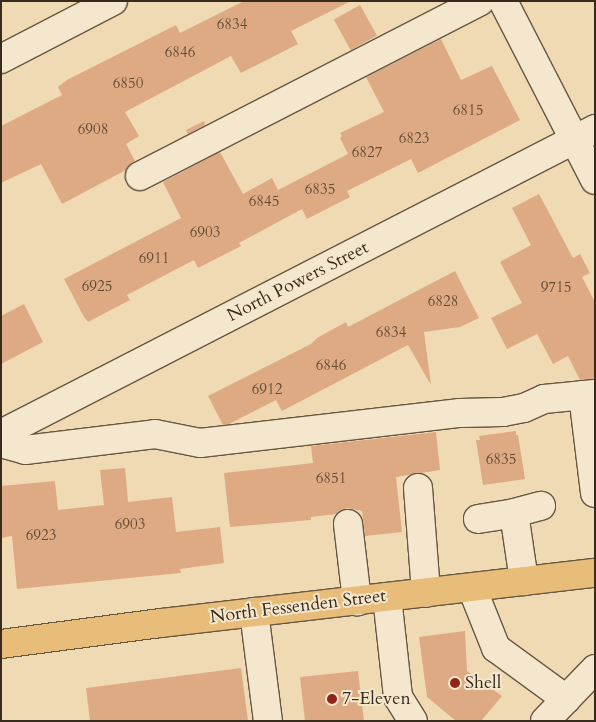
<!DOCTYPE html>
<html>
<head>
<meta charset="utf-8">
<style>
	body { margin:0 }
	#map { position:relative; width:596px; height:722px; overflow:hidden; background:#efdab4; font-family:Cardo,serif }
	div>[style] { position:absolute }
	[style*='--x'] { left:calc(var(--x)*1px); top:calc(var(--y)*1px); width:calc(var(--w)*1px); rotate:calc(var(--a)*1deg) }
	.building>* { inset:0; background:#deaa84; transform-origin:0 0 }
	.roads { filter:drop-shadow(1px 0 #665741) drop-shadow(-1px 0 #665741) drop-shadow(0 1px #665741) drop-shadow(0 -1px #665741) }
	.minor>* { height:28px; margin:-14px; padding:0 14px; transform-origin:14px; border-radius:14px; background:#f5e7ce }
	.major>* { height:28px; margin:-14px; padding:0 14px; transform-origin:14px; border-radius:14px; background:#e8bd7a }
	.dots>* { width:14px; height:14px; translate:-50% -50%; box-sizing:border-box; border:2px solid #f5e7ce; border-radius:50% }
	span { translate:-50% -50%; white-space:nowrap; text-align:center; line-height:1.15; -webkit-text-stroke:4px #f5e7ce; paint-order:stroke }
	.number-label { font-size:15px; color:#624b35 }
	.number-label span { -webkit-text-stroke-width:0 }
	.street-label { font-size:18px; color:#392b1b }
	.poi-label { font-size:18px; color:#392b1b }
	.left { translate:0 -50%; text-align:left }
	.frame { position:absolute; inset:0; border:2px solid #392b1b; pointer-events:none }
</style>
</head>
<body>
<div id="map">
	<div class="building">
		<div style="clip-path:polygon(244px 1px,351px 1px,291px 31px,298px 44px,241px 73px,231px 56px,125px 112px,139px 136px,126px 144px,135px 161px,126px 170px,62px 204px,41px 164px,1px 183px,1px 126px,62px 95px,58px 87px,67px 80px,176px 25px,180px 33px)"></div>
		<div style="left:360px;top:5px;width:35px;height:30px;rotate:61deg"></div>
		<div style="clip-path:polygon(441px 39px,461px 80px,492px 66px,520px 120px,418px 173px,411px 159px,347px 191px,350px 197px,307px 219px,302px 209px,239px 243px,241px 246px,198px 268px,194px 260px,129px 294px,127px 295px,130px 300px,88px 322px,84px 317px,64px 279px,181px 218px,163px 182px,220px 152px,243px 194px,272px 178px,278px 190px,348px 154px,340px 138px,342px 136px,340px 133px,384px 112px,366px 77px)"></div>
		<div style="clip-path:polygon(204px 121px,205px 125px,188px 134px,186px 130px)"></div>
		<div style="clip-path:polygon(539px 194px,573px 258px,580px 254px,590px 273px,582px 277px,595px 302px,595px 379px,580px 380px,568px 356px,553px 364px,537px 334px,507px 349px,491px 318px,522px 303px,500px 262px,531px 245px,512px 208px)"></div>
		<div style="clip-path:polygon(455px 271px,479px 318px,460px 327px,424px 332px,431px 385px,408px 345px,282px 411px,276px 400px,229px 424px,223px 425px,208px 396px,311px 344px,317px 338px,346px 322px,348px 327px)"></div>
		<div style="clip-path:polygon(24px 304px,43px 342px,1px 364px,1px 316px)"></div>
		<div style="clip-path:polygon(516px 431px,516px 435px,518px 435px,525px 479px,483px 485px,476px 440px,480px 440px,479px 436px)"></div>
		<div style="clip-path:polygon(436px 432px,440px 470px,396px 477px,402px 532px,365px 536px,362px 511px,347px 508px,336px 514px,311px 517px,311px 520px,230px 527px,224px 473px,313px 463px,311px 446px)"></div>
		<div style="clip-path:polygon(125px 468px,128px 502px,172px 497px,176px 532px,220px 527px,224px 563px,180px 569px,181px 573px,17px 589px,12px 536px,1px 538px,1px 486px,55px 481px,58px 510px,104px 505px,100px 470px)"></div>
		<div style="clip-path:polygon(465px 631px,467px 671px,502px 696px,481px 721px,456px 721px,427px 697px,419px 637px)"></div>
		<div style="clip-path:polygon(241px 668px,248px 721px,90px 721px,86px 688px)"></div>
		<div style="clip-path:polygon(358px 671px,364px 721px,305px 721px,300px 677px)"></div>
	</div>
	<div class="roads">
		<div class="minor">
			<div style="--x:503;--y:1;--w:201;--a:62.8"></div>
			<div style="--x:1;--y:59;--w:126;--a:-27.4"></div>
			<div style="--x:140;--y:176;--w:382;--a:-27.2"></div>
			<div style="--x:583;--y:395;--w:99;--a:83"></div>
			<div style="--x:1;--y:434;--w:668;--a:-27.18"></div>
			<div style="--x:1;--y:443;--w:25;--a:16"></div>
			<div style="--x:25;--y:450;--w:131;--a:-7"></div>
			<div style="--x:155;--y:434;--w:46;--a:11.3"></div>
			<div style="--x:200;--y:443;--w:262;--a:-6.6"></div>
			<div style="--x:460;--y:413;--w:43;--a:-1.3"></div>
			<div style="--x:503;--y:412;--w:21;--a:-11"></div>
			<div style="--x:524;--y:408;--w:22;--a:-24"></div>
			<div style="--x:544;--y:399;--w:51;--a:-5.6"></div>
			<div style="--x:418;--y:488;--w:105;--a:85.6"></div>
			<div style="--x:514;--y:513;--w:28;--a:-15"></div>
			<div style="--x:478;--y:519;--w:36;--a:-9"></div>
			<div style="--x:514;--y:513;--w:69;--a:81.6"></div>
			<div style="--x:348;--y:524;--w:78;--a:83.3"></div>
			<div style="--x:472;--y:588;--w:65;--a:68.2"></div>
			<div style="--x:496;--y:648;--w:87;--a:36.1"></div>
			<div style="--x:387;--y:597;--w:101;--a:83.7"></div>
			<div style="--x:398;--y:697;--w:28;--a:58"></div>
			<div style="--x:254;--y:612;--w:110;--a:82.7"></div>
			<div style="--x:545;--y:721;--w:72;--a:-46.1"></div>
		</div>
		<div class="major">
			<div style="--x:1;--y:644;--w:161;--a:-7.5"></div>
			<div style="--x:161;--y:623;--w:437;--a:-6.6"></div>
		</div>
	</div>
	<div class="dots">
		<div style="left:455px;top:683px;background:#8f2418"></div>
		<div style="left:332px;top:699px;background:#8f2418"></div>
	</div>
	<div class="number-label">
		<span style="left:232px;top:25px">6834</span>
		<span style="left:180px;top:53px">6846</span>
		<span style="left:128px;top:84px">6850</span>
		<span style="left:468px;top:111px">6815</span>
		<span style="left:93px;top:130px">6908</span>
		<span style="left:414px;top:139px">6823</span>
		<span style="left:367px;top:153px">6827</span>
		<span style="left:320px;top:190px">6835</span>
		<span style="left:264px;top:202px">6845</span>
		<span style="left:205px;top:233px">6903</span>
		<span style="left:154px;top:259px">6911</span>
		<span style="left:97px;top:287px">6925</span>
		<span style="left:556px;top:288px">9715</span>
		<span style="left:443px;top:302px">6828</span>
		<span style="left:391px;top:333px">6834</span>
		<span style="left:331px;top:366px">6846</span>
		<span style="left:267px;top:390px">6912</span>
		<span style="left:501px;top:460px">6835</span>
		<span style="left:331px;top:479px">6851</span>
		<span style="left:130px;top:525px">6903</span>
		<span style="left:41px;top:536px">6923</span>
	</div>
	<div class="street-label">
		<span style="left:298px;top:282px;rotate:-27deg">North Powers Street</span>
		<span style="left:298px;top:607px;rotate:-7deg">North Fessenden Street</span>
	</div>
	<div class="poi-label">
		<span class="left" style="left:465px;top:683px">Shell</span>
		<span class="left" style="left:342px;top:699px">7-Eleven</span>
	</div>
	<div class="frame"></div>
</div>
</body>
</html>
